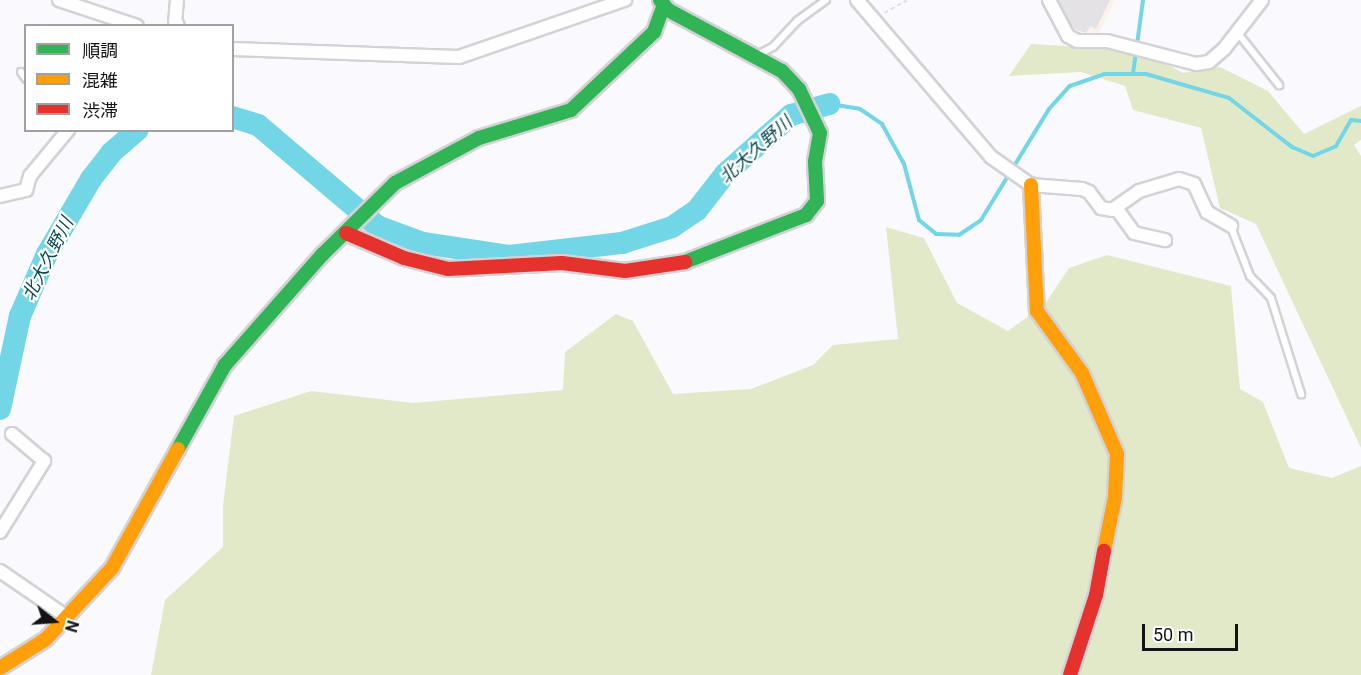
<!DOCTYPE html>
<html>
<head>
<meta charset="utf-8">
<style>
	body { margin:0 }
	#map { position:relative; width:1361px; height:675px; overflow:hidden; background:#faf9fe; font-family:Roboto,"Noto Sans JP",sans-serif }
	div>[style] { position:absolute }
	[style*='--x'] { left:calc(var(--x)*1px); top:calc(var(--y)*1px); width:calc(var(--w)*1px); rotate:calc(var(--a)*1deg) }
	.education>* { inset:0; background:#fcf2ea }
	.green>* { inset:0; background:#e2e9c8 }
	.stream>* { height:4px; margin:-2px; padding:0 2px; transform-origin:2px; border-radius:2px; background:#72d6e6 }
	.river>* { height:22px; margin:-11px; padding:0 11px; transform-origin:11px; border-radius:11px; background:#72d6e6 }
	.building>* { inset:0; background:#e4e2e5 }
	.path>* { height:2px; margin-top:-1px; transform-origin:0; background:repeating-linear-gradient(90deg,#dededf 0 4.5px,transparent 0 7.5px) }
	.roads { filter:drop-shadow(2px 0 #d3d2d6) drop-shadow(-2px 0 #d3d2d6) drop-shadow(0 2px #d3d2d6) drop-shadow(0 -2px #d3d2d6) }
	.lane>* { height:6px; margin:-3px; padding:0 3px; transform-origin:3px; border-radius:3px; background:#fefeff }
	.street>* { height:12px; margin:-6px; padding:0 6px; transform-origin:6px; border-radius:6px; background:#fefeff }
	.fast>* { height:14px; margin:-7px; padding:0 7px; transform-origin:7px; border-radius:7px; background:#30b455 }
	.slow>* { height:14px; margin:-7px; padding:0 7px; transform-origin:7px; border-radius:7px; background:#ff9f0a }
	.jam>* { height:14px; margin:-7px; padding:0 7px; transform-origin:7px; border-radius:7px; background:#e5322d }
	span { translate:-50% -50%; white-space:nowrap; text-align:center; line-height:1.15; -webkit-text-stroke:4.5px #fff; paint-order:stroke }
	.water-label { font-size:18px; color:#0c4a52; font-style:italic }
	.legend { position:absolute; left:24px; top:24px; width:210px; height:108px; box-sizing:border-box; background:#fff; border:2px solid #a1a1a2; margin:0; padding:8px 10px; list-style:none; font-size:18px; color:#141416 }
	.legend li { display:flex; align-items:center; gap:12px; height:30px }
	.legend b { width:30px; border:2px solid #a1a1a2 }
	.north { position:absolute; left:24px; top:591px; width:60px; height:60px; -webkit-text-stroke:4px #fff; paint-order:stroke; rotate:107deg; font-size:16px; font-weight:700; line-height:24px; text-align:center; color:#141416 }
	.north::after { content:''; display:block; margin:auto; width:21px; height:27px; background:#141416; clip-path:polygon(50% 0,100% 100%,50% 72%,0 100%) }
	.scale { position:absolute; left:1142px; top:624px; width:96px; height:27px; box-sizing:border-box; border:3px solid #141416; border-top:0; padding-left:8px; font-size:18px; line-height:21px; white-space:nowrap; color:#141416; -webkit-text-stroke:4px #fff; paint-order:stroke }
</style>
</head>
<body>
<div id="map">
	<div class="education">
		<div style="clip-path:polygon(1053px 0,1115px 0,1099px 33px,1081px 35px,1072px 32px)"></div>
	</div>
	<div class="green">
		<div style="clip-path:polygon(1031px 44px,1101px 48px,1156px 58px,1183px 73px,1220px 67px,1268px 91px,1304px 134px,1361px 106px,1361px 140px,1354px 145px,1361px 156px,1361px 448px,1256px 224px,1220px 208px,1201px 128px,1133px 110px,1125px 86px,1081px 72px,1009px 76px)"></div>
		<div style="clip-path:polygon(886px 227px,924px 238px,957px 303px,1008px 331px,1045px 304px,1069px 268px,1107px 255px,1231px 286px,1240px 389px,1263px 402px,1289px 468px,1332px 478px,1361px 466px,1361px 675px,151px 675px,165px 600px,223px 547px,223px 505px,234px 416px,311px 391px,413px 403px,563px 390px,565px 352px,616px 314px,633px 321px,673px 394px,751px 389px,813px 365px,833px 345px,898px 339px)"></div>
	</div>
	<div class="stream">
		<div style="--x:1133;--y:74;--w:75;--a:-82.3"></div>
		<div style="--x:829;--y:104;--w:31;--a:9"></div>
		<div style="--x:860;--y:109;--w:27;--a:34"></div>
		<div style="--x:882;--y:124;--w:46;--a:61.2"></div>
		<div style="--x:904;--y:164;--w:58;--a:75"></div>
		<div style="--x:919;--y:220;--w:22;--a:39"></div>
		<div style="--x:936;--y:234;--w:23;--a:2"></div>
		<div style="--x:959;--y:235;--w:27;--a:-34"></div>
		<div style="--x:981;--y:220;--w:130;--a:-58.5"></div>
		<div style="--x:1049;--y:109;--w:31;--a:-48"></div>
		<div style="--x:1070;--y:86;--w:37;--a:-19"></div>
		<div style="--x:1105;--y:74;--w:41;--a:0"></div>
		<div style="--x:1146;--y:74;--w:86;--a:16.1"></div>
		<div style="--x:1229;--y:98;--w:80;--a:37.9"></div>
		<div style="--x:1292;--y:147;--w:23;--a:23"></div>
		<div style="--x:1313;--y:156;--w:25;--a:-23"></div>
		<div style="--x:1336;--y:146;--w:30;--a:-60"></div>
		<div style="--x:1351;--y:120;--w:10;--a:6"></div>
	</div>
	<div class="river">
		<div style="--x:232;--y:117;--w:27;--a:17"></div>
		<div style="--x:258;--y:125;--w:156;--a:40.3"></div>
		<div style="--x:377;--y:226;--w:49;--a:20.3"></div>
		<div style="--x:423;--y:243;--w:87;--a:8.6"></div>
		<div style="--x:509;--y:256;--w:114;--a:-6.6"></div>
		<div style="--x:622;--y:243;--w:52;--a:-17.7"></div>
		<div style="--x:672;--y:227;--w:30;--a:-34"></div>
		<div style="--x:697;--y:210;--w:46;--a:-52.1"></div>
		<div style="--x:725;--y:174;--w:89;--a:-41.8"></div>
		<div style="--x:791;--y:115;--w:40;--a:-16"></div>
		<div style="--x:0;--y:409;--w:95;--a:-77.9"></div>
		<div style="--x:20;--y:316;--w:68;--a:-66.5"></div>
		<div style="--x:47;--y:254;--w:87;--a:-59.6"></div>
		<div style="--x:91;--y:179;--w:33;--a:-52"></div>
		<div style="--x:111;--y:153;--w:35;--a:-41"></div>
	</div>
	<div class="building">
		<div style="clip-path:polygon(1058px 0,1110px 0,1096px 29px,1090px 26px,1086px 33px,1074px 29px)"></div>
	</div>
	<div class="path">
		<div style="--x:884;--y:13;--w:26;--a:-29"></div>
	</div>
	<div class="roads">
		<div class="lane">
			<div style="--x:1237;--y:32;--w:68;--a:51.6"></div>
			<div style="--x:757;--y:55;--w:18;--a:-27"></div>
			<div style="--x:773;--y:47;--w:35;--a:-47"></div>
			<div style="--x:797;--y:21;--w:36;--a:-36"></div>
			<div style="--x:21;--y:72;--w:9;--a:54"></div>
			<div style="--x:1231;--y:227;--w:53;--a:68.8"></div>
			<div style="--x:1250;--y:276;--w:30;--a:46"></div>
			<div style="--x:1271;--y:298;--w:101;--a:72.6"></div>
		</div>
		<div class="street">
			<div style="--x:59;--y:0;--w:82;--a:18.4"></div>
			<div style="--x:177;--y:0;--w:21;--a:95"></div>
			<div style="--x:175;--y:21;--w:6;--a:59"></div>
			<div style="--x:857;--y:0;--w:206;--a:49.5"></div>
			<div style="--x:991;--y:157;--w:49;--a:35"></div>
			<div style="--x:1031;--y:185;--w:51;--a:4.5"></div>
			<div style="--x:1082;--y:189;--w:8;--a:23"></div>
			<div style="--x:1089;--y:192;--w:20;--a:53"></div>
			<div style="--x:1101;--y:208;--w:11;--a:10"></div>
			<div style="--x:1112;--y:210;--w:33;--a:-35"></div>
			<div style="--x:1139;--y:191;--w:42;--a:-16.7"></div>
			<div style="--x:1179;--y:179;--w:16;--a:18"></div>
			<div style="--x:1194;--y:184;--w:31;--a:65"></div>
			<div style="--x:1207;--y:212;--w:28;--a:30"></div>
			<div style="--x:1049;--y:0;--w:41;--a:62.2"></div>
			<div style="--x:1068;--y:36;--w:10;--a:29"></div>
			<div style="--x:1077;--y:41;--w:30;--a:0"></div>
			<div style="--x:1107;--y:41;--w:92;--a:14.5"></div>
			<div style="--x:1196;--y:64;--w:13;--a:-9"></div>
			<div style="--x:1209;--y:62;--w:20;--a:-41"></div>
			<div style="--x:1224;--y:49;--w:62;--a:-52.2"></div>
			<div style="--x:232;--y:49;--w:227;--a:2"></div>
			<div style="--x:459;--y:57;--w:176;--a:-19"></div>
			<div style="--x:0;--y:196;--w:27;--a:-13"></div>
			<div style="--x:26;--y:190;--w:15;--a:-74"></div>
			<div style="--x:30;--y:176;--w:60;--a:-50.4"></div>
			<div style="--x:1116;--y:208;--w:31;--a:54"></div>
			<div style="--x:1134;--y:233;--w:32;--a:13"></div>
			<div style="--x:0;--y:532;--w:84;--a:-58.2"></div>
			<div style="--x:44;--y:461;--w:42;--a:-139.8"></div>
			<div style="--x:0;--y:571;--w:81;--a:34.5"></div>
		</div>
		<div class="fast">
			<div style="--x:660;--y:0;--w:13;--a:51"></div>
			<div style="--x:668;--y:10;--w:129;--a:28.2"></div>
			<div style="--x:782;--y:71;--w:25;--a:47"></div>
			<div style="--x:799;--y:89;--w:49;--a:64.5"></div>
			<div style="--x:820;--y:133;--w:29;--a:100"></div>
			<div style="--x:815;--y:162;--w:39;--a:87"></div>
			<div style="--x:817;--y:201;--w:18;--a:128"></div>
			<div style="--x:806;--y:215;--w:130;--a:158.8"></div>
			<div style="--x:178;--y:449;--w:96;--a:-60.8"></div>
			<div style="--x:225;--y:365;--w:147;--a:-48.6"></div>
			<div style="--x:322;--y:255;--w:103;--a:-44.6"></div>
			<div style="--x:395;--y:183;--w:95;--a:-28.2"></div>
			<div style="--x:479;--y:138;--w:96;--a:-16.9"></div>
			<div style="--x:571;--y:110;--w:114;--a:-43.2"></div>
			<div style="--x:654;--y:32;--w:27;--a:-70"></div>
		</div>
		<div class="slow">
			<div style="--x:1031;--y:185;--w:126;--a:87.3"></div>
			<div style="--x:1037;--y:311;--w:77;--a:54"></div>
			<div style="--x:1082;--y:373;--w:88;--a:66.6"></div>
			<div style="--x:1117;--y:454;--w:43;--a:92.7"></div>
			<div style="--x:1115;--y:497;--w:55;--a:101.5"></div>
			<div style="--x:0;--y:668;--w:54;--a:-32.2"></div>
			<div style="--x:46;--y:639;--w:97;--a:-47.1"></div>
			<div style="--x:112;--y:568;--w:136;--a:-61"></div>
		</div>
		<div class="jam">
			<div style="--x:346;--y:233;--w:63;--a:23.3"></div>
			<div style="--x:404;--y:258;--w:45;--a:14"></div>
			<div style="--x:448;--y:269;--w:114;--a:-3"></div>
			<div style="--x:562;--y:263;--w:64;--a:7.2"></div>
			<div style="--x:625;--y:271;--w:61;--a:-8.5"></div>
			<div style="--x:1070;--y:675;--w:84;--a:-72"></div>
			<div style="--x:1096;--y:595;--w:45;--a:-79.7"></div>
		</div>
	</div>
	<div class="water-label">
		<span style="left:756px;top:150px;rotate:-42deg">北大久野川</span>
		<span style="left:48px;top:259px;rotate:-63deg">北大久野川</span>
	</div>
	<ul class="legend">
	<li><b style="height:8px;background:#30b455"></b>順調</li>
	<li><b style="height:8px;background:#ff9f0a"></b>混雑</li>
	<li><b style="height:8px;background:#e5322d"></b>渋滞</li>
	</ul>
	<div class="north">N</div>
	<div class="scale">50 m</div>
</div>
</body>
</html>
